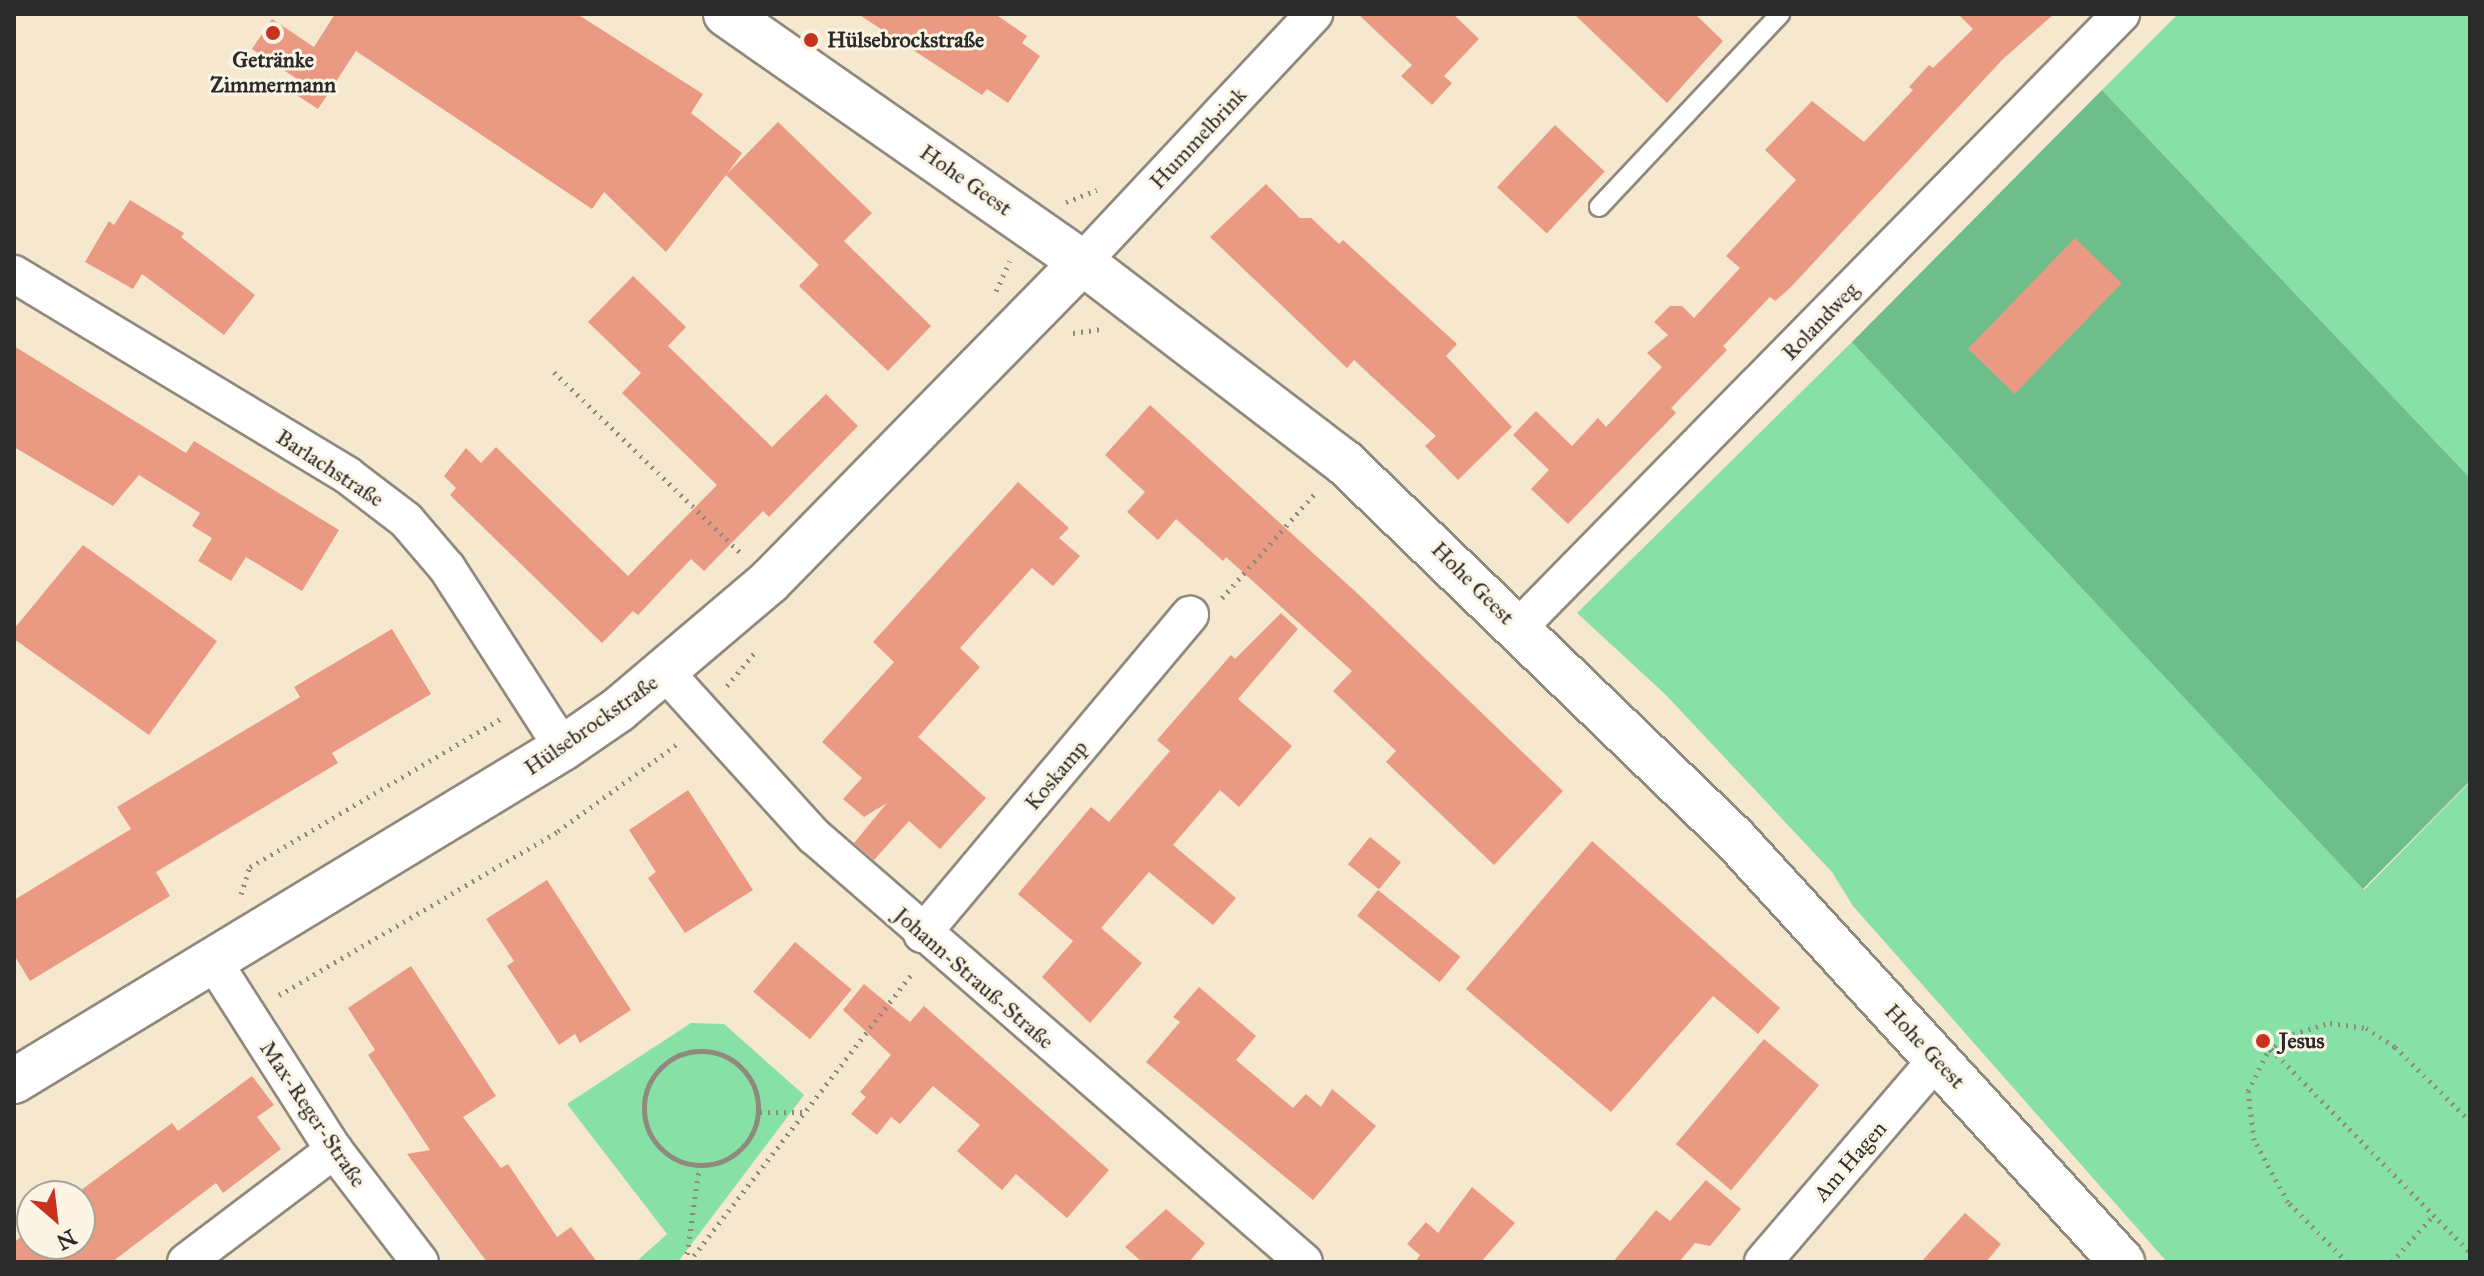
<!DOCTYPE html>
<html>
<head>
<meta charset="utf-8">
<style>
	body { margin:0 }
	#map { position:relative; width:2484px; height:1276px; overflow:hidden; background:#f6e7cf; font-family:"IM FELL Great Primer",serif }
	div>[style] { position:absolute }
	[style*='--x'] { left:calc(var(--x)*1px); top:calc(var(--y)*1px); width:calc(var(--w)*1px); rotate:calc(var(--a)*1deg) }
	.green>* { inset:0; background:#87e0a5 }
	.forest>* { inset:0; background:#6dbe8a }
	.building>* { inset:0; background:#ea9a82; transform-origin:0 0 }
	.path>* { height:5px; margin-top:-2.5px; transform-origin:0; background:repeating-linear-gradient(90deg,#90897d 0 2px,transparent 0 8px) }
	.path>.ring { margin:-2.5px; padding:0; box-sizing:content-box; background:none; border:5px solid #90897d; border-radius:50% }
	.roads { filter:drop-shadow(2px 0 #90897d) drop-shadow(-2px 0 #90897d) drop-shadow(0 2px #90897d) drop-shadow(0 -2px #90897d) }
	.lane>* { height:18px; margin:-9px; padding:0 9px; transform-origin:9px; border-radius:9px; background:#fff }
	.street>* { height:36px; margin:-18px; padding:0 18px; transform-origin:18px; border-radius:18px; background:#fff }
	.secondary>* { height:44px; margin:-22px; padding:0 22px; transform-origin:22px; border-radius:22px; background:#fff }
	.dots>* { width:22px; height:22px; translate:-50% -50%; box-sizing:border-box; border:4px solid #fcf5e5; border-radius:50% }
	span { translate:-50% -50%; white-space:nowrap; text-align:center; line-height:1.15; -webkit-text-stroke:6px #fcf5e5; paint-order:stroke }
	.poi-label { font-size:22px; color:#2b2b2b; font-weight:700 }
	.left { translate:0 -50%; text-align:left }
	.street-label { font-size:22px; color:#2b2b2b }
	.frame { position:absolute; inset:0; border:16px solid #2b2b2b; pointer-events:none }
	.north { position:absolute; left:16px; top:1180px; width:80px; height:80px; box-sizing:border-box; background:#fcf5e5; border:2px solid #a8a49b; border-radius:50%; rotate:152deg; font-size:22px; font-weight:700; line-height:32px; text-align:center; color:#2b2b2b }
	.north::after { content:''; display:block; margin:auto; width:28px; height:36px; background:#c8321e; clip-path:polygon(50% 0,100% 100%,50% 72%,0 100%) }
</style>
</head>
<body>
<div id="map">
	<div class="green">
		<div style="clip-path:polygon(2178px 14px,2470px 14px,2470px 478px,2102px 90px)"></div>
		<div style="clip-path:polygon(1853px 341px,2364px 890px,2470px 782px,2470px 1262px,2167px 1262px,1853px 906px,1832px 872px,1665px 694px,1577px 613px)"></div>
		<div style="clip-path:polygon(691px 1023px,724px 1024px,804px 1095px,678px 1262px,636px 1262px,667px 1234px,567px 1104px)"></div>
	</div>
	<div class="forest">
		<div style="clip-path:polygon(2102px 90px,2470px 478px,2470px 781px,2363px 889px,1852px 342px)"></div>
	</div>
	<div class="building">
		<div style="clip-path:polygon(335px 14px,577px 14px,703px 94px,691px 113px,742px 153px,727px 174px,778px 122px,872px 213px,844px 241px,931px 326px,888px 371px,799px 286px,819px 265px,726px 175px,666px 252px,604px 192px,592px 209px,356px 51px,318px 109px,292px 92px,300px 81px,252px 49px,272px 19px,314px 47px)"></div>
		<div style="clip-path:polygon(858px 14px,995px 14px,1027px 36px,1022px 43px,1040px 56px,1008px 103px,987px 89px,982px 95px)"></div>
		<div style="clip-path:polygon(1358px 14px,1453px 14px,1479px 39px,1444px 76px,1452px 83px,1432px 105px,1401px 76px,1412px 65px)"></div>
		<div style="clip-path:polygon(1574px 14px,1695px 14px,1723px 41px,1667px 103px)"></div>
		<div style="clip-path:polygon(1958px 14px,2054px 14px,2003px 59px,1790px 288px,1775px 301px,1770px 297px,1723px 346px,1727px 350px,1671px 408px,1676px 413px,1568px 524px,1531px 489px,1549px 470px,1513px 435px,1536px 411px,1572px 446px,1598px 418px,1606px 427px,1662px 367px,1647px 353px,1668px 335px,1654px 322px,1670px 306px,1682px 306px,1694px 318px,1740px 268px,1726px 256px,1796px 180px,1765px 150px,1812px 101px,1864px 142px,1913px 90px,1909px 87px,1929px 65px,1933px 68px,1973px 29px)"></div>
		<div style="left:1555px;top:125px;width:68px;height:85px;rotate:43deg"></div>
		<div style="clip-path:polygon(1266px 184px,1300px 218px,1311px 218px,1339px 244px,1343px 240px,1457px 344px,1446px 356px,1512px 427px,1458px 480px,1425px 446px,1436px 436px,1354px 360px,1347px 368px,1210px 237px)"></div>
		<div style="clip-path:polygon(130px 200px,184px 233px,181px 237px,255px 295px,224px 335px,142px 274px,133px 289px,85px 262px,109px 221px,114px 225px)"></div>
		<div style="left:2075px;top:238px;width:65px;height:154px;rotate:44deg"></div>
		<div style="clip-path:polygon(633px 276px,686px 327px,668px 346px,772px 447px,826px 394px,858px 426px,769px 517px,763px 511px,704px 571px,691px 559px,638px 615px,633px 611px,602px 643px,450px 495px,456px 488px,444px 476px,466px 448px,481px 463px,496px 447px,628px 576px,717px 485px,622px 393px,641px 373px,588px 322px)"></div>
		<div style="clip-path:polygon(14px 346px,186px 453px,194px 441px,339px 530px,302px 591px,246px 557px,231px 581px,198px 561px,212px 538px,192px 526px,200px 513px,139px 475px,113px 506px,14px 447px)"></div>
		<div style="clip-path:polygon(1150px 405px,1357px 593px,1563px 791px,1494px 865px,1386px 762px,1396px 751px,1333px 691px,1352px 671px,1226px 557px,1223px 561px,1176px 519px,1158px 540px,1127px 512px,1145px 492px,1105px 455px)"></div>
		<div style="clip-path:polygon(1018px 482px,1069px 528px,1059px 538px,1080px 556px,1053px 586px,1032px 568px,960px 648px,980px 667px,918px 737px,986px 798px,940px 849px,909px 821px,874px 860px,854px 843px,887px 803px,864px 817px,843px 799px,862px 778px,822px 742px,894px 662px,873px 642px)"></div>
		<div style="clip-path:polygon(83px 545px,217px 641px,149px 735px,14px 639px,14px 629px)"></div>
		<div style="clip-path:polygon(1281px 613px,1298px 629px,1238px 699px,1292px 746px,1239px 807px,1220px 790px,1173px 845px,1236px 898px,1213px 925px,1149px 872px,1101px 928px,1142px 963px,1090px 1023px,1042px 977px,1073px 941px,1018px 894px,1091px 807px,1109px 822px,1170px 751px,1157px 740px,1231px 655px,1235px 659px)"></div>
		<div style="clip-path:polygon(392px 629px,431px 694px,332px 753px,338px 763px,156px 872px,170px 896px,30px 981px,14px 955px,14px 900px,131px 829px,117px 807px,300px 697px,294px 687px)"></div>
		<div style="clip-path:polygon(688px 790px,753px 890px,685px 933px,648px 878px,656px 872px,629px 830px)"></div>
		<div style="left:1370px;top:837px;width:40px;height:35px;rotate:39deg"></div>
		<div style="clip-path:polygon(1592px 841px,1780px 1008px,1758px 1034px,1713px 996px,1611px 1112px,1466px 989px)"></div>
		<div style="clip-path:polygon(547px 880px,631px 1010px,580px 1043px,575px 1034px,559px 1045px,507px 966px,514px 961px,486px 919px)"></div>
		<div style="left:1378px;top:890px;width:106px;height:33px;rotate:39deg"></div>
		<div style="left:795px;top:942px;width:74px;height:65px;rotate:40deg"></div>
		<div style="clip-path:polygon(411px 966px,496px 1096px,463px 1117px,501px 1168px,508px 1164px,557px 1237px,571px 1227px,597px 1262px,487px 1262px,407px 1154px,430px 1150px,368px 1055px,375px 1050px,348px 1008px)"></div>
		<div style="clip-path:polygon(864px 984px,910px 1022px,924px 1006px,1109px 1170px,1067px 1218px,1016px 1174px,1002px 1190px,957px 1151px,980px 1125px,933px 1086px,900px 1124px,891px 1117px,877px 1135px,851px 1114px,866px 1097px,860px 1092px,891px 1055px,843px 1010px)"></div>
		<div style="clip-path:polygon(1199px 987px,1256px 1036px,1236px 1060px,1293px 1108px,1306px 1094px,1321px 1107px,1332px 1089px,1376px 1126px,1313px 1200px,1146px 1062px,1180px 1022px,1173px 1017px)"></div>
		<div style="left:1764px;top:1039px;width:72px;height:137px;rotate:40deg"></div>
		<div style="clip-path:polygon(252px 1076px,274px 1105px,257px 1117px,281px 1149px,223px 1193px,216px 1183px,112px 1262px,14px 1262px,14px 1242px,32px 1229px,32px 1244px,80px 1244px,80px 1196px,73px 1196px,172px 1123px,178px 1131px)"></div>
		<div style="clip-path:polygon(1706px 1180px,1741px 1209px,1710px 1246px,1695px 1243px,1679px 1262px,1613px 1262px,1656px 1210px,1670px 1221px)"></div>
		<div style="clip-path:polygon(1472px 1187px,1515px 1223px,1481px 1262px,1415px 1262px,1420px 1255px,1407px 1244px,1426px 1222px,1438px 1233px)"></div>
		<div style="clip-path:polygon(1166px 1209px,1205px 1243px,1189px 1262px,1142px 1262px,1125px 1247px)"></div>
		<div style="clip-path:polygon(1965px 1213px,2001px 1244px,1986px 1262px,1921px 1262px)"></div>
	</div>
	<div class="path">
		<div style="--x:1066;--y:202;--w:33;--a:-21"></div>
		<div style="--x:996;--y:291;--w:33;--a:-65"></div>
		<div style="--x:1073;--y:333;--w:30;--a:-8"></div>
		<div style="--x:554;--y:372;--w:259;--a:44.1"></div>
		<div style="--x:1222;--y:598;--w:142;--a:-48.4"></div>
		<div style="--x:727;--y:686;--w:45;--a:-50.4"></div>
		<div style="--x:241;--y:894;--w:28;--a:-72"></div>
		<div style="--x:250;--y:867;--w:291;--a:-30.6"></div>
		<div style="--x:279;--y:995;--w:324;--a:-30.4"></div>
		<div style="--x:558;--y:831;--w:151;--a:-36.1"></div>
		<div style="--x:2271;--y:1049;--w:284;--a:45.6"></div>
		<div class="ring" style="left:644px;top:1051px;width:109px;height:109px"></div>
		<div style="--x:760;--y:1112;--w:44;--a:0"></div>
		<div style="--x:686;--y:1262;--w:95;--a:-82.1"></div>
		<div style="--x:689;--y:1262;--w:366;--a:-52.3"></div>
		<div style="--x:2347;--y:1262;--w:84;--a:-134.5"></div>
		<div style="--x:2288;--y:1202;--w:71;--a:-118.7"></div>
		<div style="--x:2254;--y:1140;--w:49;--a:-97"></div>
		<div style="--x:2248;--y:1091;--w:45;--a:-63.4"></div>
		<div style="--x:2268;--y:1051;--w:30;--a:-34"></div>
		<div style="--x:2293;--y:1034;--w:39;--a:-17"></div>
		<div style="--x:2330;--y:1023;--w:36;--a:8"></div>
		<div style="--x:2366;--y:1028;--w:35;--a:33"></div>
		<div style="--x:2395;--y:1047;--w:105;--a:44.6"></div>
		<div style="--x:2392;--y:1262;--w:62;--a:-48.3"></div>
	</div>
	<div class="roads">
		<div class="lane">
			<div style="--x:1599;--y:207;--w:265;--a:-46.8"></div>
		</div>
		<div class="street">
			<div style="--x:1082;--y:262;--w:340;--a:-46.9"></div>
			<div style="--x:14;--y:274;--w:389;--a:31.1"></div>
			<div style="--x:347;--y:475;--w:74;--a:37.3"></div>
			<div style="--x:406;--y:520;--w:63;--a:49.5"></div>
			<div style="--x:447;--y:568;--w:214;--a:57.2"></div>
			<div style="--x:1518;--y:628;--w:861;--a:-45.52"></div>
			<div style="--x:666;--y:673;--w:220;--a:47.8"></div>
			<div style="--x:814;--y:836;--w:649;--a:41"></div>
			<div style="--x:922;--y:934;--w:417;--a:-50"></div>
			<div style="--x:213;--y:961;--w:224;--a:57.4"></div>
			<div style="--x:334;--y:1150;--w:141;--a:52.5"></div>
			<div style="--x:186;--y:1262;--w:186;--a:-37.1"></div>
			<div style="--x:1763;--y:1262;--w:267;--a:-49.4"></div>
		</div>
		<div class="secondary">
			<div style="--x:726;--y:14;--w:434;--a:34.9"></div>
			<div style="--x:1082;--y:262;--w:330;--a:37.4"></div>
			<div style="--x:1344;--y:462;--w:542;--a:43.95"></div>
			<div style="--x:1734;--y:838;--w:575;--a:47.54"></div>
			<div style="--x:14;--y:1081;--w:642;--a:-31.24"></div>
			<div style="--x:563;--y:748;--w:67;--a:-34.6"></div>
			<div style="--x:618;--y:710;--w:199;--a:-40.3"></div>
			<div style="--x:770;--y:581;--w:446;--a:-45.6"></div>
		</div>
	</div>
	<div class="dots">
		<div style="left:273px;top:33px;background:#c8321e"></div>
		<div style="left:811px;top:40px;background:#c8321e"></div>
		<div style="left:2263px;top:1041px;background:#c8321e"></div>
	</div>
	<div class="poi-label">
		<span class="left" style="left:827px;top:40px">Hülsebrockstraße</span>
		<span style="left:273px;top:72px">Getränke<br>Zimmermann</span>
		<span class="left" style="left:2279px;top:1041px">Jesus</span>
	</div>
	<div class="street-label">
		<span style="left:1198px;top:138px;rotate:-47deg">Hummelbrink</span>
		<span style="left:966px;top:180px;rotate:35deg">Hohe Geest</span>
		<span style="left:1820px;top:321px;rotate:-46deg">Rolandweg</span>
		<span style="left:330px;top:468px;rotate:33deg">Barlachstraße</span>
		<span style="left:1473px;top:583px;rotate:45deg">Hohe Geest</span>
		<span style="left:591px;top:725px;rotate:-35deg">Hülsebrockstraße</span>
		<span style="left:1056px;top:775px;rotate:-50deg">Koskamp</span>
		<span style="left:974px;top:978px;rotate:41deg">Johann-Strauß-Straße</span>
		<span style="left:1925px;top:1046px;rotate:47deg">Hohe Geest</span>
		<span style="left:313px;top:1114px;rotate:56deg">Max-Reger-Straße</span>
		<span style="left:1850px;top:1161px;rotate:-49deg">Am Hagen</span>
	</div>
	<div class="frame"></div>
	<div class="north">N</div>
</div>
</body>
</html>
